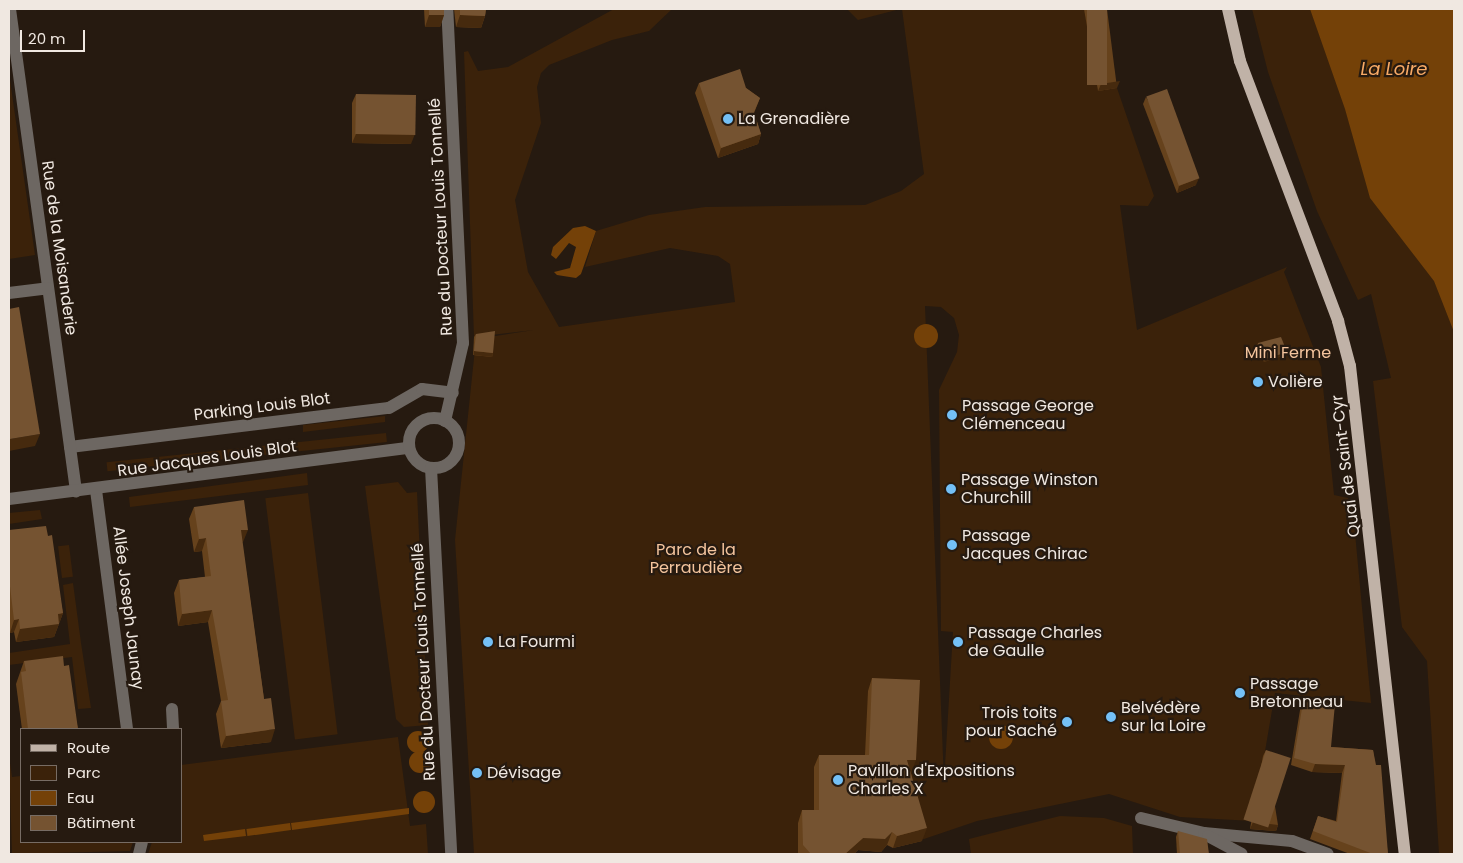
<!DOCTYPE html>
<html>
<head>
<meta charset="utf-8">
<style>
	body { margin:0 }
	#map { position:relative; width:1463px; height:863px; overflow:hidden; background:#261a10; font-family:Poppins,sans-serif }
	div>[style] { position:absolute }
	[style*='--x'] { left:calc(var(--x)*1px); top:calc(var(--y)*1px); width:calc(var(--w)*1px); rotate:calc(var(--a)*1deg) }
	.green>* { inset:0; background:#3b220a; transform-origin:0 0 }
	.water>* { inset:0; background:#744108; transform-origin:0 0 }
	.round { border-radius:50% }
	.service>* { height:12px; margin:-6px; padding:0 6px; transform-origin:6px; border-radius:6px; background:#6d6762 }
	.minor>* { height:12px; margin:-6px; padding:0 6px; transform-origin:6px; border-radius:6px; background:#6d6762 }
	.tertiary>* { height:12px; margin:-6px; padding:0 6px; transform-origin:6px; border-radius:6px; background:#6d6762 }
	.tertiary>.ring { margin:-6px; padding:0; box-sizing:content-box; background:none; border:12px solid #6d6762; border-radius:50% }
	.primary>* { height:12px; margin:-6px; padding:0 6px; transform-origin:6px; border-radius:6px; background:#c0b2a7 }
	.wall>* { inset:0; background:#66421c }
	.shaded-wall>* { inset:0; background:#462a0e; transform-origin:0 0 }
	.building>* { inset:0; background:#755331; transform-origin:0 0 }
	.dots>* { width:14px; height:14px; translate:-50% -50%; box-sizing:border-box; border:2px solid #261a10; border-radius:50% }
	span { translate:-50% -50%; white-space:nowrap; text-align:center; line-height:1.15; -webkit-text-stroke:4.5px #261a10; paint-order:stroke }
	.poi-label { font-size:16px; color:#f0e8e1 }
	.left { translate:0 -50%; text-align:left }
	.right { translate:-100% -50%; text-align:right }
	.street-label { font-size:16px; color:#f0e8e1 }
	.park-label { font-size:16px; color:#f4c49d }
	.water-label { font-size:18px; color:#f8aa66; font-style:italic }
	.frame { position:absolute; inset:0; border:10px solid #f0e8e1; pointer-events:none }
	.legend { position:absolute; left:20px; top:728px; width:162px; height:115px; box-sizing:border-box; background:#261a10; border:1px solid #776c64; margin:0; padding:6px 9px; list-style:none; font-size:15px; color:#f0e8e1 }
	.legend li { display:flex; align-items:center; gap:10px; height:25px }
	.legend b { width:25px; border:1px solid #776c64 }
	.scale { position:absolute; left:20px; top:30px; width:65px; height:22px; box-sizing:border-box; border:2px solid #f0e8e1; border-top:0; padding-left:6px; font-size:15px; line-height:18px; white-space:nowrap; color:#f0e8e1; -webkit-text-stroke:4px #261a10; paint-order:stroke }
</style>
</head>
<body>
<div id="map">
	<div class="green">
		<div style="clip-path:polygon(evenodd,614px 9px,672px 9px,649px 31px,612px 40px,549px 65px,541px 73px,537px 87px,541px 123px,515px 200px,528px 272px,559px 327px,735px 302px,730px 264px,718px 256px,670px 248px,585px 267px,596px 231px,649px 215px,705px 207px,865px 205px,901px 191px,924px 174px,902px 9px,1085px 9px,1098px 90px,1117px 88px,1154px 196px,1148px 206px,1120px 205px,1137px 330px,1287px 267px,1284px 272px,1321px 367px,1334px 495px,1348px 498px,1353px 512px,1371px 703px,1275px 693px,1253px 821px,1180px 817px,1109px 794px,977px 821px,924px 839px,814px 854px,474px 854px,455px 540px,476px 339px,534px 330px,474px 337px,464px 52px,468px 51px,478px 71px,508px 67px,614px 9px,925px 306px,941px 307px,954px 318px,959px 335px,957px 352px,939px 390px,941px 631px,953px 632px,944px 782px,925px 306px)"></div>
		<div style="clip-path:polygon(847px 9px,900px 9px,858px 20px)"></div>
		<div style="clip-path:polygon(1252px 9px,1454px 9px,1454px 854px,1439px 854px,1427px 661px,1402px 627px,1373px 381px,1391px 378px,1371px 294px,1358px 300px,1317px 211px,1268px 72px)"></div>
		<div style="clip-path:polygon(9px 73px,35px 255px,9px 259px,9px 72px)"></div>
		<div style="clip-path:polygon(385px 416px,385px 422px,303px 432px,303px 425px)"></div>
		<div style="left:386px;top:433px;width:9px;height:281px;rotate:84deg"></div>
		<div style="clip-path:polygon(307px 473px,308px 485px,130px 507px,129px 497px)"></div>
		<div style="clip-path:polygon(398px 482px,407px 493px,417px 492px,428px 725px,404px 727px,396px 719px,365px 486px)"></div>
		<div style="left:308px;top:493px;width:243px;height:43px;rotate:83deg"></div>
		<div style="clip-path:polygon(40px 510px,42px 519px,9px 524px,9px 513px)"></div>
		<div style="left:69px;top:545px;width:32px;height:11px;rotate:83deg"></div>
		<div style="clip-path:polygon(73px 583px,81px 643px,91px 708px,78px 709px,72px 657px,9px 665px,9px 653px,70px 644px,63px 585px)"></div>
		<div style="clip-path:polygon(398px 737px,410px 826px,426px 824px,428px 854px,148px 854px,152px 842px,181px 842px,181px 765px)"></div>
		<div style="clip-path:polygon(9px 756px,12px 777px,21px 776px,21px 842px,133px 842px,130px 851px,12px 854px)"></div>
		<div style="clip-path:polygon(1060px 816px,1104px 818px,1132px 826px,1133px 854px,971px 854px,969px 839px)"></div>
	</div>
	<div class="water">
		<div style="clip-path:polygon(1310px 9px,1454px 9px,1454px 332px,1434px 281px,1370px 198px,1345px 109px)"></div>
		<div style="clip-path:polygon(585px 226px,596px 231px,581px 274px,576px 278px,557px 275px,554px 272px,570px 268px,576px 247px,569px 243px,556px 259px,551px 255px,553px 247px,573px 228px)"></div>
		<div class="round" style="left:914px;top:324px;width:24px;height:24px"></div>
		<div class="round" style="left:989px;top:725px;width:24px;height:24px"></div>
		<div class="round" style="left:407px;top:731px;width:22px;height:22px"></div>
		<div class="round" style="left:409px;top:751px;width:22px;height:22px"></div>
		<div class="round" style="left:413px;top:791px;width:22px;height:22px"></div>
		<div style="clip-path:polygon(409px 808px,409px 814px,292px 830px,291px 823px)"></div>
		<div style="left:290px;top:823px;width:7px;height:44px;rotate:82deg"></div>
		<div style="clip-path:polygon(245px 829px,246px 836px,204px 841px,203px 835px)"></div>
	</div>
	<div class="service">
		<div style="--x:70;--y:447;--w:321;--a:-7"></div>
		<div style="--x:389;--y:408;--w:38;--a:-30"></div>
		<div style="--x:422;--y:389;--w:31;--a:7"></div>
		<div style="--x:172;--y:709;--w:20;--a:87"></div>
		<div style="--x:1141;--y:818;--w:65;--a:13.4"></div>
		<div style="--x:1204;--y:833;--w:88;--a:5.2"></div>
		<div style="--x:1292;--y:841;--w:38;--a:20"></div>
		<div style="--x:1208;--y:836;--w:38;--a:28"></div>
	</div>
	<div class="minor">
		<div style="--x:10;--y:9;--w:487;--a:82.2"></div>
		<div style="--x:9;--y:293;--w:39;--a:-7"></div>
		<div style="--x:96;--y:490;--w:241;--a:82.6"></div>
		<div style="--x:9;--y:499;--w:403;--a:-7.3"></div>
		<div style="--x:139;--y:854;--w:12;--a:-76"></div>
	</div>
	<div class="tertiary">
		<div class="ring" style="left:409px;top:418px;width:38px;height:38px"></div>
		<div style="--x:445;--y:421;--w:80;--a:-77"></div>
		<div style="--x:463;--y:343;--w:334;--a:-92.7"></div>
		<div style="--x:431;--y:468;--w:387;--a:87"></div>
	</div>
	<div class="primary">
		<div style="--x:1228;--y:9;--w:53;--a:77"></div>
		<div style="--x:1240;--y:61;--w:278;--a:69.3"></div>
		<div style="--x:1338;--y:321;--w:47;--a:75.1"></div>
		<div style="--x:1350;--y:366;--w:491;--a:83.6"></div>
	</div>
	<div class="wall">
		<div style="clip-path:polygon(424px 9px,444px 9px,444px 15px,440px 27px,425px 27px)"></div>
		<div style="clip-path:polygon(454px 9px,486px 9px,485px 16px,481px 28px,456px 27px)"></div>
		<div style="clip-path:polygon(1084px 9px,1107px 9px,1117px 88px,1098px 91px)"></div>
		<div style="clip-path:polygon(699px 83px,746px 88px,760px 98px,754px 113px,761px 134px,758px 144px,718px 158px,695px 93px)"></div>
		<div style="clip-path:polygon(356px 94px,411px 144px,352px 143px,352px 103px)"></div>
		<div style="clip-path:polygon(1146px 97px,1196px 185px,1177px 193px,1143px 104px)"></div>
		<div style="clip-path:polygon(476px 334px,493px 353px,492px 357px,473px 355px,474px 337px)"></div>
		<div style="clip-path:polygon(1258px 343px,1287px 352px,1285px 355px,1264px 362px,1257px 346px)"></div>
		<div style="clip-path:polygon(194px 507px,243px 542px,242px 542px,264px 699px,271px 742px,221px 748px,216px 714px,221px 701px,208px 622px,178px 626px,174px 593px,179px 580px,205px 577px,202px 551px,194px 552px,189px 519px)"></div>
		<div style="clip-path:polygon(9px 530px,48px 536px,63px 613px,54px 637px,16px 642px,14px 632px,10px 633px,9px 626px)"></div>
		<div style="clip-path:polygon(24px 661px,64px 666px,78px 729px,22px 729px,16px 684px)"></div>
		<div style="clip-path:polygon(872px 678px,911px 773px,922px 841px,893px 848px,887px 845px,881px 852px,858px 850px,854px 854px,798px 854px,798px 823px,802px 810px,814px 810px,814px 767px,819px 755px,865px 755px,868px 691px)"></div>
		<div style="clip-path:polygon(1303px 702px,1331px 747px,1373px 750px,1388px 854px,1350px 854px,1310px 839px,1318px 816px,1336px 821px,1342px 773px,1312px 772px,1291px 765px,1300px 710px)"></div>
		<div style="clip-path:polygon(1266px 750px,1278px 825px,1276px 831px,1250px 829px,1263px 756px)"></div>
		<div style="clip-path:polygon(1178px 831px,1209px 854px,1177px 854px,1176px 837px)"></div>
	</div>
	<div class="shaded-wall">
		<div style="clip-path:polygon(429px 15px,444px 15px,440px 27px,425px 27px)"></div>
		<div style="clip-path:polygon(460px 15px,485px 16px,481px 28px,456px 27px)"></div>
		<div style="clip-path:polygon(1120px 81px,1117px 88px,1098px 91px,1101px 84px)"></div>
		<div style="clip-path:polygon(356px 134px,415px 134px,411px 144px,352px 143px)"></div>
		<div style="clip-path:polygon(761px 134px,758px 144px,718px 158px,721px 148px)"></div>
		<div style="clip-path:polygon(1199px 178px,1196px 185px,1177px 193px,1179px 186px)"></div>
		<div style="left:474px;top:351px;width:19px;height:4px;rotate:6deg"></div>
		<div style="clip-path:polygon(1287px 352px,1285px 355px,1264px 362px,1265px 359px)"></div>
		<div style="clip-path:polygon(40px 434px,35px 446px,9px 451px,9px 442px,10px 439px)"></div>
		<div style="clip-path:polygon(241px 530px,248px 530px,243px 542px,236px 543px)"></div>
		<div style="clip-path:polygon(206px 538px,202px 551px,194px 552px,199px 539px)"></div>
		<div style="clip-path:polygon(212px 610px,208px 622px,178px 626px,182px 614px)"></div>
		<div style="clip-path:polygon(63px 613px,54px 637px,16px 642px,20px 629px,58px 614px)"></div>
		<div style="clip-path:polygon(19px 619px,14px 632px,10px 633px,14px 620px)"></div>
		<div style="clip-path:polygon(275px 729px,271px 742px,221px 748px,226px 736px)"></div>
		<div style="clip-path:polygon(907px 760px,916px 760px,911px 773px)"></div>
		<div style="clip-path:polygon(1315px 764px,1345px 765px,1342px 773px,1312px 772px)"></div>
		<div style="clip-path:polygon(1253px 822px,1278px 825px,1276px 831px,1250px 829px)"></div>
		<div style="clip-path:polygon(927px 828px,922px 841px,893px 848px,897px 836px)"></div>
		<div style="clip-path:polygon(892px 832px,887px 845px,881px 852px,858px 850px,854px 854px,845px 854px,863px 838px)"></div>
	</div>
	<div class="building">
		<div style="left:429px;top:9px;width:15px;height:6px"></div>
		<div style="clip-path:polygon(460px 9px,486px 9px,485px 16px,460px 15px)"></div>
		<div style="left:1087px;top:9px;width:20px;height:76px"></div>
		<div style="clip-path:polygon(740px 69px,746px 88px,760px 98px,754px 112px,761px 134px,721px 148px,699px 83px)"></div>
		<div style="left:1167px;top:89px;width:95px;height:22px;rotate:70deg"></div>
		<div style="left:356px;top:94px;width:60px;height:40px;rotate:1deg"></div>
		<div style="clip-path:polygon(19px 307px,40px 434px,10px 439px,9px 433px,9px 309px)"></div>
		<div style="clip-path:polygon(495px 331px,493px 353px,474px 351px,476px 334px)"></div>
		<div style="clip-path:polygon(1281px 337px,1287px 352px,1265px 359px,1258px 343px)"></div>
		<div style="clip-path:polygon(244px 500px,248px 530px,241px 530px,264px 699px,271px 698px,275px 729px,226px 736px,221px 701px,228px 700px,212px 610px,182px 614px,179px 580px,211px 576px,206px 538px,199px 539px,194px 507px)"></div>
		<div style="clip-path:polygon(46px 526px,48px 536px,52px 535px,63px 613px,58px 614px,59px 624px,20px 629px,19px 619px,14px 620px,9px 578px,9px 530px)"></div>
		<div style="clip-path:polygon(63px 656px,64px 666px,69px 665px,78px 729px,28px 729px,21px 672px,26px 671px,24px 661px)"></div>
		<div style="clip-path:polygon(872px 678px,920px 680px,916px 760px,907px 760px,927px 828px,897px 836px,892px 832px,885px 839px,863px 838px,845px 854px,811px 854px,803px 845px,802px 810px,819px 810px,819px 755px,869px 755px)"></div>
		<div style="clip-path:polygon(1303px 702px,1335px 704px,1331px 747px,1373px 750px,1376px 765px,1381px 765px,1388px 854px,1373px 854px,1313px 831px,1318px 816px,1337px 822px,1345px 765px,1315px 764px,1294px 758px)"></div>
		<div style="left:1266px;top:750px;width:26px;height:73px;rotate:18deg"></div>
		<div style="clip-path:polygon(1178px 831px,1207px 839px,1209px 854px,1180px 854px)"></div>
	</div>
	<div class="dots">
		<div style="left:728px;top:119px;background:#74c0f6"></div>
		<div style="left:1258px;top:382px;background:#74c0f6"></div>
		<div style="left:952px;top:415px;background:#74c0f6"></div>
		<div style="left:951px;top:489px;background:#74c0f6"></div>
		<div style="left:952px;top:545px;background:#74c0f6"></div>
		<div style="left:488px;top:642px;background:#74c0f6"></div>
		<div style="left:958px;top:642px;background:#74c0f6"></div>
		<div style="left:1240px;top:693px;background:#74c0f6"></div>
		<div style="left:1111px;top:717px;background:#74c0f6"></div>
		<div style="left:1067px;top:722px;background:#74c0f6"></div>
		<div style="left:477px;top:773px;background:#74c0f6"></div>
		<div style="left:838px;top:780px;background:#74c0f6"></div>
	</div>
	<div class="poi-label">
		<span class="left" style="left:738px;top:119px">La Grenadière</span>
		<span class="left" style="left:1268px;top:382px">Volière</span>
		<span class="left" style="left:962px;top:415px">Passage George<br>Clémenceau</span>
		<span class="left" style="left:961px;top:489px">Passage Winston<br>Churchill</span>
		<span class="left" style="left:962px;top:545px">Passage<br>Jacques Chirac</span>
		<span class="left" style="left:968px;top:642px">Passage Charles<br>de Gaulle</span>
		<span class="left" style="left:498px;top:642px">La Fourmi</span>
		<span class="left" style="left:1250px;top:693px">Passage<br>Bretonneau</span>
		<span class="left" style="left:1121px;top:717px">Belvédère<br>sur la Loire</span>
		<span class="right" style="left:1057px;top:722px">Trois toits<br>pour Saché</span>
		<span class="left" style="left:848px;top:780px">Pavillon d'Expositions<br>Charles X</span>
		<span class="left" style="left:487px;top:773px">Dévisage</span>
	</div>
	<div class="street-label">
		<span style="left:441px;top:217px;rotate:-93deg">Rue du Docteur Louis Tonnellé</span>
		<span style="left:59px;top:248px;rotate:82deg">Rue de la Moisanderie</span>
		<span style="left:262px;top:407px;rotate:-7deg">Parking Louis Blot</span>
		<span style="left:207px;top:459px;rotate:-8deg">Rue Jacques Louis Blot</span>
		<span style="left:1346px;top:466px;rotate:-97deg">Quai de Saint-Cyr</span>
		<span style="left:128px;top:608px;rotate:83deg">Allée Joseph Jaunay</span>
		<span style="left:424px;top:662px;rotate:-93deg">Rue du Docteur Louis Tonnellé</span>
	</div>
	<div class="park-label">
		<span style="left:1288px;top:353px">Mini Ferme</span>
		<span style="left:696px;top:559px">Parc de la<br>Perraudière</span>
	</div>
	<div class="water-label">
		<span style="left:1394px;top:69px">La Loire</span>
	</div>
	<div class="frame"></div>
	<ul class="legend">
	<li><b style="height:6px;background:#c0b2a7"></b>Route</li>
	<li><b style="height:14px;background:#3b220a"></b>Parc</li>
	<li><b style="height:14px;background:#744108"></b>Eau</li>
	<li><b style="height:14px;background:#755331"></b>Bâtiment</li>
	</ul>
	<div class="scale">20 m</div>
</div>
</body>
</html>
